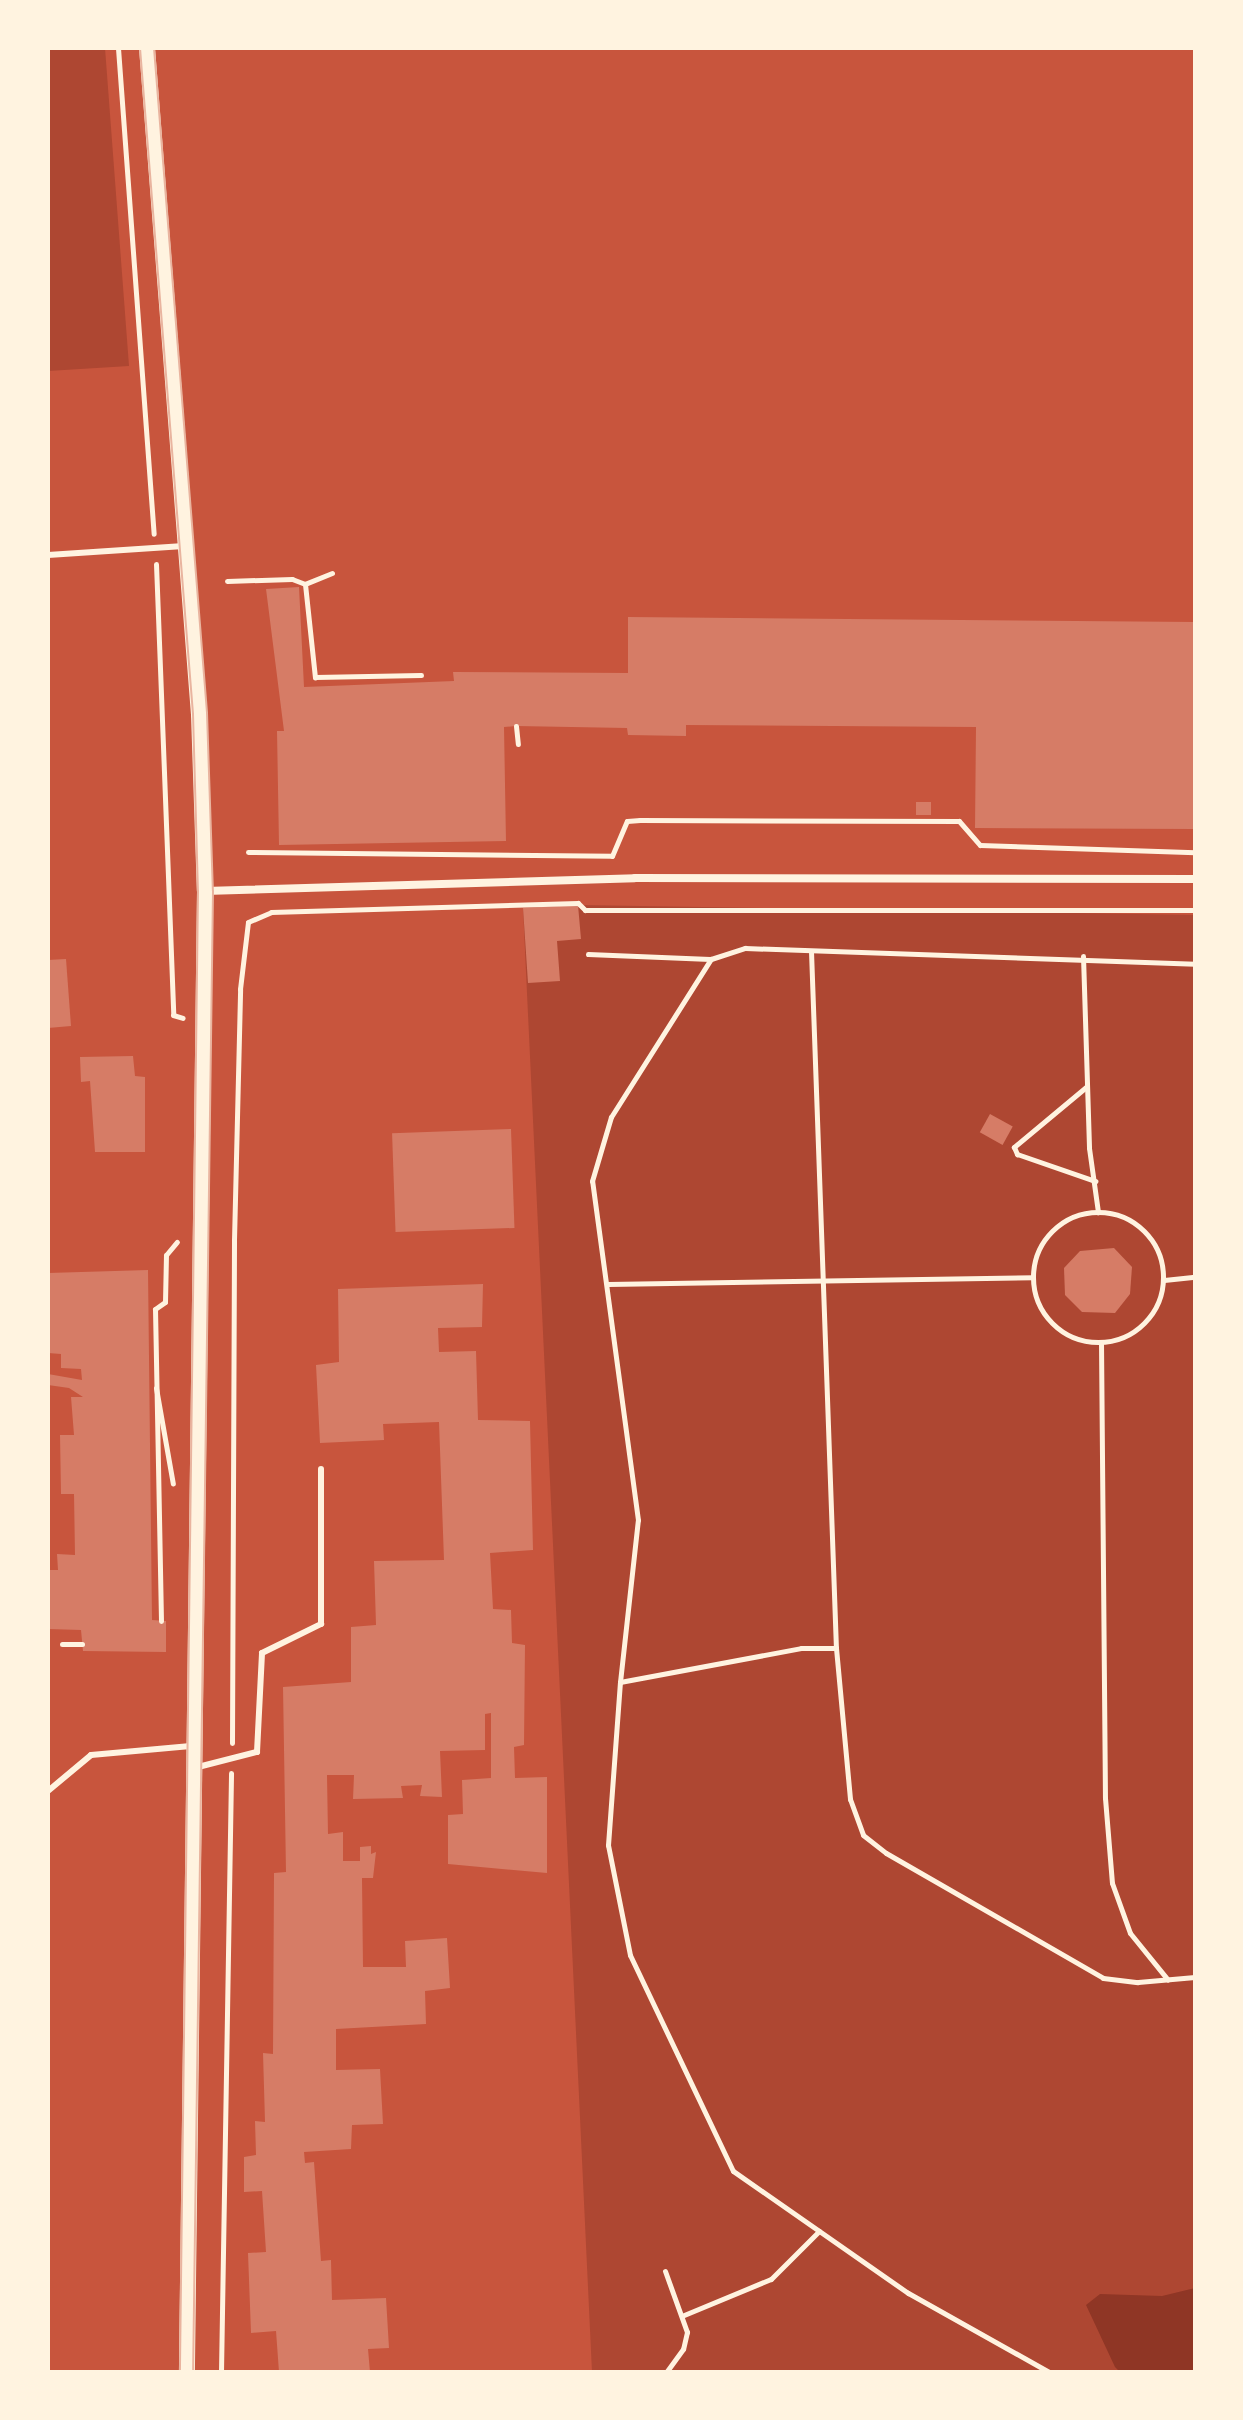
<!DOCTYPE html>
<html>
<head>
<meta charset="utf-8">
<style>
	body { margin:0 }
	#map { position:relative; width:1243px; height:2420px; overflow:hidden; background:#c8553d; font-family:"Source Serif 4",serif }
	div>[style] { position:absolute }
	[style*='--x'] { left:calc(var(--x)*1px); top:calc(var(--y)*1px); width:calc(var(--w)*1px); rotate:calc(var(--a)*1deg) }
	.green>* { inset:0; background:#ae4732 }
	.water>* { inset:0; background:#8f3625 }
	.building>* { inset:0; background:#d67c66; transform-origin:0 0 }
	.path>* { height:5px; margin:-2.5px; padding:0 2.5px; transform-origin:2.5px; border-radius:2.5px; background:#fff3e0 }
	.path>.ring { margin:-2.5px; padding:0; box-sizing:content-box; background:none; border:5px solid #fff3e0; border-radius:50% }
	.service>* { height:6px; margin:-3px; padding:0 3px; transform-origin:3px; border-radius:3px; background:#fff3e0 }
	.minor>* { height:8px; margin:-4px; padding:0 4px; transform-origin:4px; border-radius:4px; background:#fff3e0 }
	.secondary>* { height:16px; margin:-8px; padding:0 8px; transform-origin:8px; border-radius:8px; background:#fff3e0 }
	.tram>* { height:2px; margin:-1px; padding:0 1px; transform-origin:1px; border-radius:1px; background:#e9b49f }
	span { translate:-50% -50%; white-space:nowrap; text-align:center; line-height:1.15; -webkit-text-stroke:8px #fff3e0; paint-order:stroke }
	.frame { position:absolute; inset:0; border:50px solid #fff3e0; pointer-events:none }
</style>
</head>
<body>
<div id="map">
	<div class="green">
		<div style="clip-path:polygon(48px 48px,105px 48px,129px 366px,48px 371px)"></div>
		<div style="clip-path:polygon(578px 905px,1195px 915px,1195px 2372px,592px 2372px,523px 908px)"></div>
	</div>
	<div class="water">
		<div style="clip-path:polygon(1195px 2288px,1195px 2372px,1120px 2372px,1115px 2367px,1086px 2305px,1100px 2294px,1162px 2296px)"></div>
	</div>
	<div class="building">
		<div style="clip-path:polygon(299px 587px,304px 687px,454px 681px,453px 672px,628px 673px,628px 617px,1195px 622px,1195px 829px,975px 828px,976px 727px,686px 725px,686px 736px,628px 735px,627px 728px,516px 726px,504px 727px,506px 841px,279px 845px,277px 731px,284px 731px,266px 589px)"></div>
		<div style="left:916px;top:802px;width:15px;height:13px"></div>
		<div style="clip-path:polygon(578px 905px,581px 939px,557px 941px,560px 981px,528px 983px,523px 908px)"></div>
		<div style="clip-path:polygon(66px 959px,71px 1026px,48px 1028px,48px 960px)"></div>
		<div style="clip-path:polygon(133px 1056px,135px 1076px,145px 1077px,145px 1152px,95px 1152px,90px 1081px,81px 1082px,80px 1057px)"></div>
		<div style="left:990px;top:1114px;width:26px;height:21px;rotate:29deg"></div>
		<div style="left:511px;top:1129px;width:99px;height:119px;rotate:88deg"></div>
		<div style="clip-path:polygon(1114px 1248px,1132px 1267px,1130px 1294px,1115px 1313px,1082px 1312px,1065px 1295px,1064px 1268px,1080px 1251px)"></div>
		<div style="clip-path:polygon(148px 1270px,152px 1620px,166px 1621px,166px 1652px,83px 1651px,81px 1630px,48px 1629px,48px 1570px,58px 1570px,57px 1554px,75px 1555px,74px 1494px,61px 1494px,60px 1435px,74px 1435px,71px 1397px,83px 1397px,69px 1388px,48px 1385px,48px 1374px,82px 1380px,81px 1369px,61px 1368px,61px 1354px,48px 1353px,48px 1273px)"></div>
		<div style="clip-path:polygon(483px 1284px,482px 1327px,438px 1328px,439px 1352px,476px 1351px,478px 1420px,530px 1421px,533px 1550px,490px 1553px,493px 1609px,511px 1610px,512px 1643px,525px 1645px,524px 1745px,514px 1747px,515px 1778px,547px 1777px,547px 1873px,448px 1864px,448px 1815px,463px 1814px,462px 1780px,491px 1778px,491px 1713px,485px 1714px,485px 1750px,440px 1751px,442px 1797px,420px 1796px,422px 1785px,401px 1786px,403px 1798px,353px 1799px,354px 1775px,327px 1775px,328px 1834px,343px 1832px,343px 1861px,360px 1861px,360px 1847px,371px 1846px,371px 1854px,376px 1852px,373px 1878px,362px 1878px,363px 1967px,406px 1967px,405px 1941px,447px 1938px,450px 1988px,425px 1991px,426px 2024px,336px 2029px,336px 2070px,380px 2069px,383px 2124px,352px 2125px,351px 2149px,304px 2152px,305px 2163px,314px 2162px,321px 2261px,331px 2260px,332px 2300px,386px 2298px,389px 2348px,368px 2349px,370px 2372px,279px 2372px,276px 2331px,251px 2333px,248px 2253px,266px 2252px,262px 2191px,244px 2192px,244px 2157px,256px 2155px,255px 2121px,265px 2122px,263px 2053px,273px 2054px,274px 1873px,286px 1872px,283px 1687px,351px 1682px,351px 1627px,376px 1625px,374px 1561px,444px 1560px,439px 1422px,383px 1424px,384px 1440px,320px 1443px,316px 1365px,339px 1362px,338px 1289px)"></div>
	</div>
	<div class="path">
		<div style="--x:118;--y:48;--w:487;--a:85.8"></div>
		<div style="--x:156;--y:564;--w:451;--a:87.8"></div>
		<div style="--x:173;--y:1015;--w:10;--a:17"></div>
		<div style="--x:332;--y:573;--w:29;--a:158"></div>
		<div style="--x:305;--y:584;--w:94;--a:83.9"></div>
		<div style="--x:315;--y:677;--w:106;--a:-1.1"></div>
		<div style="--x:227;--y:581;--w:65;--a:-1.8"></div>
		<div style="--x:292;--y:579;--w:14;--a:21"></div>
		<div style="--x:516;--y:726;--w:18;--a:84"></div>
		<div style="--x:248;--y:852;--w:364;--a:0.6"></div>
		<div style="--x:612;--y:856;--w:38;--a:-67"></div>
		<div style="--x:627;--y:821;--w:13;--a:-4"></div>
		<div style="--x:640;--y:820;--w:319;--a:0.2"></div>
		<div style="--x:959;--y:821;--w:32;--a:49"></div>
		<div style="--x:980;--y:845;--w:215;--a:1.9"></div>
		<div style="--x:811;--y:951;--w:697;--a:87.95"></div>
		<div style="--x:588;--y:954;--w:122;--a:2.3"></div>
		<div style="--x:1083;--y:956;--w:192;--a:88.2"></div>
		<div style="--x:1089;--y:1148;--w:65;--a:82"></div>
		<div style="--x:1086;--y:1087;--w:94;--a:140.2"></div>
		<div style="--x:1014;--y:1147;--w:8;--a:67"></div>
		<div style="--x:1017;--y:1154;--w:83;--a:19.1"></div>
		<div class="ring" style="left:1033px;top:1212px;width:125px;height:125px"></div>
		<div style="--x:1164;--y:1280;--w:31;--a:-6"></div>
		<div style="--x:608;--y:1284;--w:425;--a:-0.9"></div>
		<div style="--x:1101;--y:1342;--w:456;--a:89.5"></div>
		<div style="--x:1105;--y:1798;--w:85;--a:85.3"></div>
		<div style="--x:1112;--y:1883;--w:53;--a:70.2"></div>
		<div style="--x:1130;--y:1933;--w:60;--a:51"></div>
		<div style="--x:156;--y:1388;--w:97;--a:80"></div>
		<div style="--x:161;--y:1621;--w:312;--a:-91.1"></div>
		<div style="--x:155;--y:1309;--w:12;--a:-35"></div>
		<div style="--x:165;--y:1302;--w:47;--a:-88.8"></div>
		<div style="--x:166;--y:1255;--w:17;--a:-50"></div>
		<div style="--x:62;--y:1644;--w:20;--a:0"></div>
		<div style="--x:620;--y:1682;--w:163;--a:-83.7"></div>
		<div style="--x:638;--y:1520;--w:342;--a:-97.7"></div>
		<div style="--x:592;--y:1181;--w:67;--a:-73.5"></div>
		<div style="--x:611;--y:1117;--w:187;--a:-57.7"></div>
		<div style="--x:711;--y:959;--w:36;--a:-18"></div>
		<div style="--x:745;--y:948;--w:450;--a:2"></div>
		<div style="--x:232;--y:1743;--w:503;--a:-89.77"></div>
		<div style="--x:234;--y:1240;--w:251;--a:-88.6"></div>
		<div style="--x:240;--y:989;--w:67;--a:-83.2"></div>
		<div style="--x:248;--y:922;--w:25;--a:-23"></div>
		<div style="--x:271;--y:912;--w:307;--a:-1.7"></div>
		<div style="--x:578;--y:903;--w:10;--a:45"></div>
		<div style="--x:585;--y:910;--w:610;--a:0"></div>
		<div style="--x:665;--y:2271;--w:65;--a:70.2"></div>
		<div style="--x:687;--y:2332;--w:17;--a:103"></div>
		<div style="--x:683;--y:2349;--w:29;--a:126"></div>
		<div style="--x:684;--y:2315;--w:94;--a:-22.5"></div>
		<div style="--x:771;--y:2279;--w:68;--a:-45"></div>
		<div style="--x:221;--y:2372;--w:599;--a:-89.04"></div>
		<div style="--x:1049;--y:2372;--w:162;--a:-150.7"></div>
		<div style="--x:908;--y:2293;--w:213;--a:-145.1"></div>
		<div style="--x:733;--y:2171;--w:239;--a:-115.5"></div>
		<div style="--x:630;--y:1955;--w:112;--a:-101.3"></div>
		<div style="--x:608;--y:1845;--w:163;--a:-85.8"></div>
		<div style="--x:620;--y:1682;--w:184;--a:-10.6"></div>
		<div style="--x:801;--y:1648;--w:35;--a:0"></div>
		<div style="--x:836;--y:1648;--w:152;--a:84.7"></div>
		<div style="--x:850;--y:1799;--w:38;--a:70"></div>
		<div style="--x:863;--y:1835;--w:29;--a:38"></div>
		<div style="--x:886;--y:1853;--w:250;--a:29.9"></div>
		<div style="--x:1103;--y:1978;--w:35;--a:7"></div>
		<div style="--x:1138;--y:1982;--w:57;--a:-5"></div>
	</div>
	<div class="service">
		<div style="--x:48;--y:555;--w:136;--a:-3.8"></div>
		<div style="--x:198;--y:1767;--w:61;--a:-14.3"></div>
		<div style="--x:257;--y:1752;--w:99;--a:-87.1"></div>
		<div style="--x:262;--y:1653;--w:66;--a:-26.2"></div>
		<div style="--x:321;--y:1624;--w:155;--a:-90"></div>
		<div style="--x:48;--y:1791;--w:56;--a:-39.9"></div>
		<div style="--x:91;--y:1755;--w:100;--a:-5.1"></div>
	</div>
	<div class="minor">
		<div style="--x:205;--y:891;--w:430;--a:-1.7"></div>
		<div style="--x:635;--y:878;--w:560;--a:0.1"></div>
	</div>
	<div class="secondary">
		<div style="--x:147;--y:48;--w:668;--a:85.54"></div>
		<div style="--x:199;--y:714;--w:177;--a:88.1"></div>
		<div style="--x:205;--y:891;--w:1481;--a:90.7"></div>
	</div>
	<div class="tram">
		<div style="--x:140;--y:48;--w:668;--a:85.45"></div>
		<div style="--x:193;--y:714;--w:177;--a:88.4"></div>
		<div style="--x:198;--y:891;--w:1481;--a:90.7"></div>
		<div style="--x:154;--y:48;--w:667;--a:85.44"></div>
		<div style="--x:207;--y:713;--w:178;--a:88.1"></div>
		<div style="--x:213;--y:891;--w:1481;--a:90.77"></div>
	</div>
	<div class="frame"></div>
</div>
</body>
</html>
